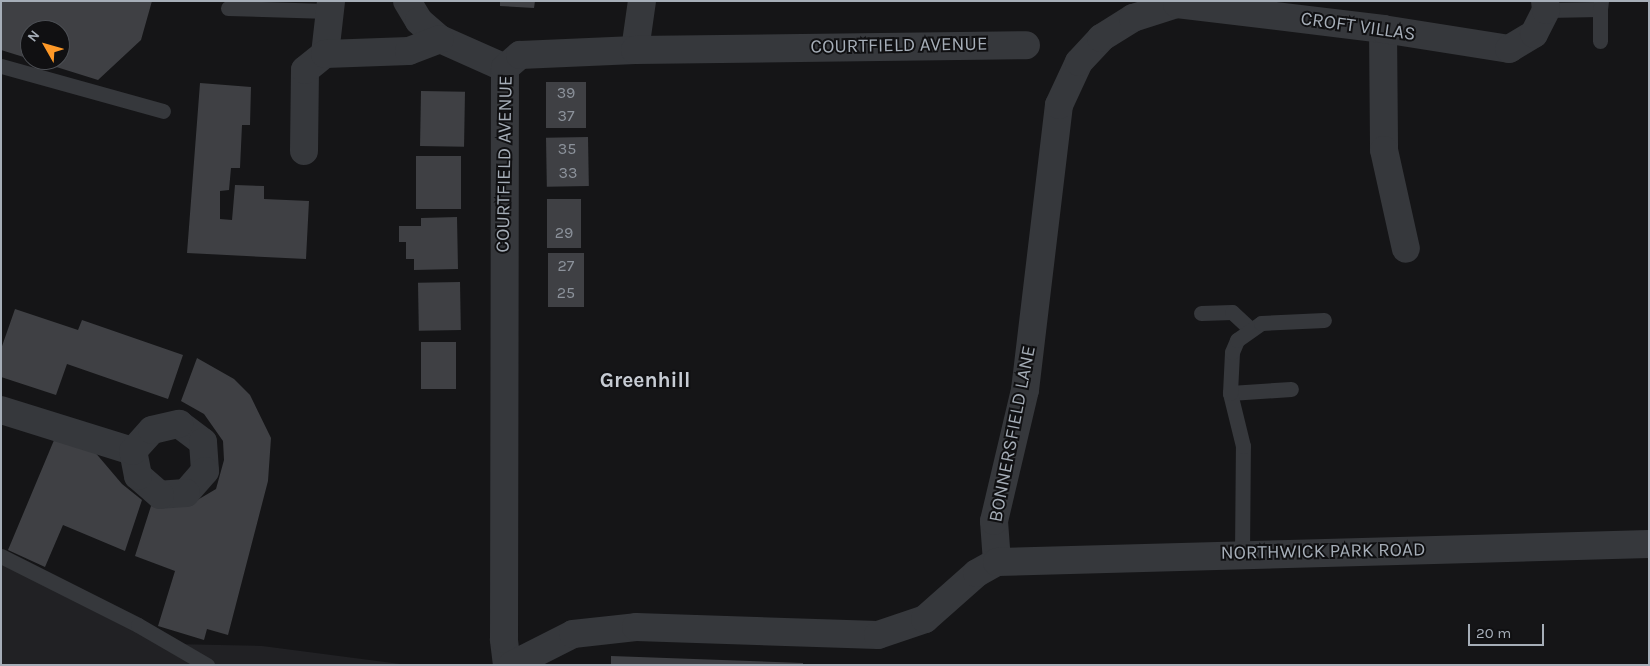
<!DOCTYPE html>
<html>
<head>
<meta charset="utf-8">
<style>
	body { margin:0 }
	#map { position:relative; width:1650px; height:666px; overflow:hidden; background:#151517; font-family:Karla,sans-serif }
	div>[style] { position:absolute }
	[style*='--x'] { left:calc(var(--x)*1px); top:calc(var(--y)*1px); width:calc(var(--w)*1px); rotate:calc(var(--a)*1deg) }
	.built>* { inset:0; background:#212124 }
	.building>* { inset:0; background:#3f4044; transform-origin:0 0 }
	.service>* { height:15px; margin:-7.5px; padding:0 7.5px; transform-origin:7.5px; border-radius:7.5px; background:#36383c }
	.minor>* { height:28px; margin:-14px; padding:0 14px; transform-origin:14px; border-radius:14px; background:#36383c }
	span { translate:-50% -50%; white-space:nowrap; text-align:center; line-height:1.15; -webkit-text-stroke:4px #101012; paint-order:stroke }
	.number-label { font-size:16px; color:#8c929b }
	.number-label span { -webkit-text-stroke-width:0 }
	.street-label { font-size:19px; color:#a6aeb8 }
	.quarter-label { font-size:21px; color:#c7ccd4; font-weight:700 }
	.frame { position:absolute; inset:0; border:2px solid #a6aeb8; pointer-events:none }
	.north { position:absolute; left:20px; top:20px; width:50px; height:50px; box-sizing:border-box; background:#101012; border:1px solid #4c4f54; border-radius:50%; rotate:308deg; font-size:14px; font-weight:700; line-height:20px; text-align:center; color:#a6aeb8 }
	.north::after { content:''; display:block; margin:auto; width:18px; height:22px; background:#fd9827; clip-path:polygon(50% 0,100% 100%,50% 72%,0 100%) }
	.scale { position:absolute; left:1468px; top:624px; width:76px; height:22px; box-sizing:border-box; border:2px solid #a6aeb8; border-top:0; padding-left:6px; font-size:15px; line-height:18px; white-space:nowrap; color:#a6aeb8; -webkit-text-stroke:4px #101012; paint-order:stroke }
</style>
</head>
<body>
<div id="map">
	<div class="built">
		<div style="clip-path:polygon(1px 560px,171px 644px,262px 646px,408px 665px,1px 665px)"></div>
	</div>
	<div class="building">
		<div style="clip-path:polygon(1px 1px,152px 1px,141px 40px,98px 80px,34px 60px,60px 60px,60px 30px,30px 30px,30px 59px,1px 50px)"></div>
		<div style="clip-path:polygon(500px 1px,535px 1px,534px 8px,500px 6px)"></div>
		<div style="left:546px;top:82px;width:40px;height:46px"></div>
		<div style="clip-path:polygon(200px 83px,251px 87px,250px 125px,242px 125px,240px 168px,231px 168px,229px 190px,220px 191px,220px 219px,232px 220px,235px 185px,264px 186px,264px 199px,309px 201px,306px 259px,187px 253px)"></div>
		<div style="left:421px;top:91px;width:44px;height:55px;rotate:1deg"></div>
		<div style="left:588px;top:137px;width:49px;height:42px;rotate:89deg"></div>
		<div style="left:416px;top:156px;width:45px;height:53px"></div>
		<div style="left:547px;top:199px;width:34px;height:49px"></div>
		<div style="clip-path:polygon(457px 217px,458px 269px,414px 270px,414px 259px,406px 259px,406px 242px,399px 242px,399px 226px,421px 226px,421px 218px)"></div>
		<div style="left:548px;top:253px;width:36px;height:54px"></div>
		<div style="left:460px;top:282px;width:48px;height:42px;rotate:89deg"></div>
		<div style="clip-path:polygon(15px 309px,78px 330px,82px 320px,183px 355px,168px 399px,67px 364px,56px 395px,1px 377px,1px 349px)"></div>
		<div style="left:421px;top:342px;width:35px;height:47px"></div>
		<div style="clip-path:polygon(197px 358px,234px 379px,250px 395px,271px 438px,268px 481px,228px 635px,207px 629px,204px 640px,158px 626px,175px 571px,135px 556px,151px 506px,171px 508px,194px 502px,216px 489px,224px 460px,223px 441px,204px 414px,181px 401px)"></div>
		<div style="clip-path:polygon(57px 433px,88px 444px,122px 484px,142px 500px,125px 551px,63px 525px,45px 567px,8px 550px)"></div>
		<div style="clip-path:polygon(611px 656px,803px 663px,803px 665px,611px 665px)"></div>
	</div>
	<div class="service">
		<div style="--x:228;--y:8;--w:101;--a:1.7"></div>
		<div style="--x:1546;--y:10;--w:54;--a:-1.1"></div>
		<div style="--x:1600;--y:9;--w:8;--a:-83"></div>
		<div style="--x:1600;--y:41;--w:32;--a:-90"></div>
		<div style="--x:1;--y:66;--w:168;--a:15.5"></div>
		<div style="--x:1201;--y:313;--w:31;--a:-2"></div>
		<div style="--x:1232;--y:312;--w:25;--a:43"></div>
		<div style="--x:1230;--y:393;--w:61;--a:-3.8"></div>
		<div style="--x:1242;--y:553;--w:107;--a:-89.5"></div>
		<div style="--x:1243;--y:446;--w:55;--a:-103.8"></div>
		<div style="--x:1230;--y:393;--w:41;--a:-87.2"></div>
		<div style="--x:1232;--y:352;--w:13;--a:-67"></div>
		<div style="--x:1237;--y:340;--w:29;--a:-35"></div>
		<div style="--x:1261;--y:323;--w:63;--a:-2.7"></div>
		<div style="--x:1;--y:556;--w:153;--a:26.7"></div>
		<div style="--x:138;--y:625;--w:80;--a:30.1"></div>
	</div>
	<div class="minor">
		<div style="--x:407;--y:1;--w:23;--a:59"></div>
		<div style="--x:419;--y:21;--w:28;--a:41"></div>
		<div style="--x:440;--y:39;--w:71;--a:24"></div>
		<div style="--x:1383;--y:29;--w:121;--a:89.5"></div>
		<div style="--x:1384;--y:150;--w:101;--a:77.5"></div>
		<div style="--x:635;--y:50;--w:49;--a:-81.9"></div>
		<div style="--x:325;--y:54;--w:53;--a:-83.5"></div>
		<div style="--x:304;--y:151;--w:81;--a:-89.3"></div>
		<div style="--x:305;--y:70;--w:26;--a:-39"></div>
		<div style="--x:325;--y:54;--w:84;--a:-2"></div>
		<div style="--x:409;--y:51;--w:33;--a:-21"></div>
		<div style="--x:1;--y:410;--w:138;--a:17.3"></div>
		<div style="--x:179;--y:424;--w:30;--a:37"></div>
		<div style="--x:203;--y:442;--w:29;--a:86"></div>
		<div style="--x:205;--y:471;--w:29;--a:131"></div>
		<div style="--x:186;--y:493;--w:26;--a:176"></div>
		<div style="--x:160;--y:495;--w:29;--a:-139"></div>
		<div style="--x:138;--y:476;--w:25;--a:-101"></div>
		<div style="--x:133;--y:451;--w:28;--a:-48"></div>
		<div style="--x:152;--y:430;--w:28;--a:-13"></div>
		<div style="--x:997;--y:562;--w:41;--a:-94.2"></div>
		<div style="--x:994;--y:521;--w:135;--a:-76.7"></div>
		<div style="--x:1025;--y:390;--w:287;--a:-83.2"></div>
		<div style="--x:1059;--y:105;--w:47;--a:-65.1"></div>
		<div style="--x:1079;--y:62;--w:33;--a:-47"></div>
		<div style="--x:1101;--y:38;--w:38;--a:-32"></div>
		<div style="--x:1133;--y:18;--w:46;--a:-17.7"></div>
		<div style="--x:1177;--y:4;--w:208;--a:6.9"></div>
		<div style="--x:1383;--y:29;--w:128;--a:9"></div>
		<div style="--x:1509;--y:49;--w:29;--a:-31"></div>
		<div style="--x:1534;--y:34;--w:27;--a:-63"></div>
		<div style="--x:1546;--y:10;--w:9;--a:-96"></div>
		<div style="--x:507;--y:665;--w:26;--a:-97"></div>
		<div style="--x:504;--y:639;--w:571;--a:-89.9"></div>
		<div style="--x:505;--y:68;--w:20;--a:-41"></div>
		<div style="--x:520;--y:55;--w:115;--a:-2.5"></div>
		<div style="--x:635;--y:50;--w:391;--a:-0.7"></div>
		<div style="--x:512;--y:665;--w:68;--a:-26.9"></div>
		<div style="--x:573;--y:634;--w:63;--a:-6.3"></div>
		<div style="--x:636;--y:627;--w:242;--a:1.9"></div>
		<div style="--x:878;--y:635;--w:50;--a:-18.8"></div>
		<div style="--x:925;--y:619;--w:69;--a:-41.5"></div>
		<div style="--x:977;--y:573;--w:23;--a:-29"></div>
		<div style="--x:997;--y:562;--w:652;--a:-1.58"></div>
	</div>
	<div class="number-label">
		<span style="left:566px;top:93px">39</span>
		<span style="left:566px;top:116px">37</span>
		<span style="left:567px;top:149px">35</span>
		<span style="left:568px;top:173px">33</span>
		<span style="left:564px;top:233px">29</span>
		<span style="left:566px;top:266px">27</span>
		<span style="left:566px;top:293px">25</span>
	</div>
	<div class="street-label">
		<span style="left:1358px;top:27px;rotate:8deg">CROFT VILLAS</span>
		<span style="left:899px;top:46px;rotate:-1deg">COURTFIELD AVENUE</span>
		<span style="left:505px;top:164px;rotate:-89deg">COURTFIELD AVENUE</span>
		<span style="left:1013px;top:434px;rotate:-79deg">BONNERSFIELD LANE</span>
		<span style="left:1323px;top:552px;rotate:-1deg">NORTHWICK PARK ROAD</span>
	</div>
	<div class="quarter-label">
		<span style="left:645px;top:380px">Greenhill</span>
	</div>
	<div class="frame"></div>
	<div class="north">N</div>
	<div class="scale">20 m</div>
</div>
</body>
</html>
